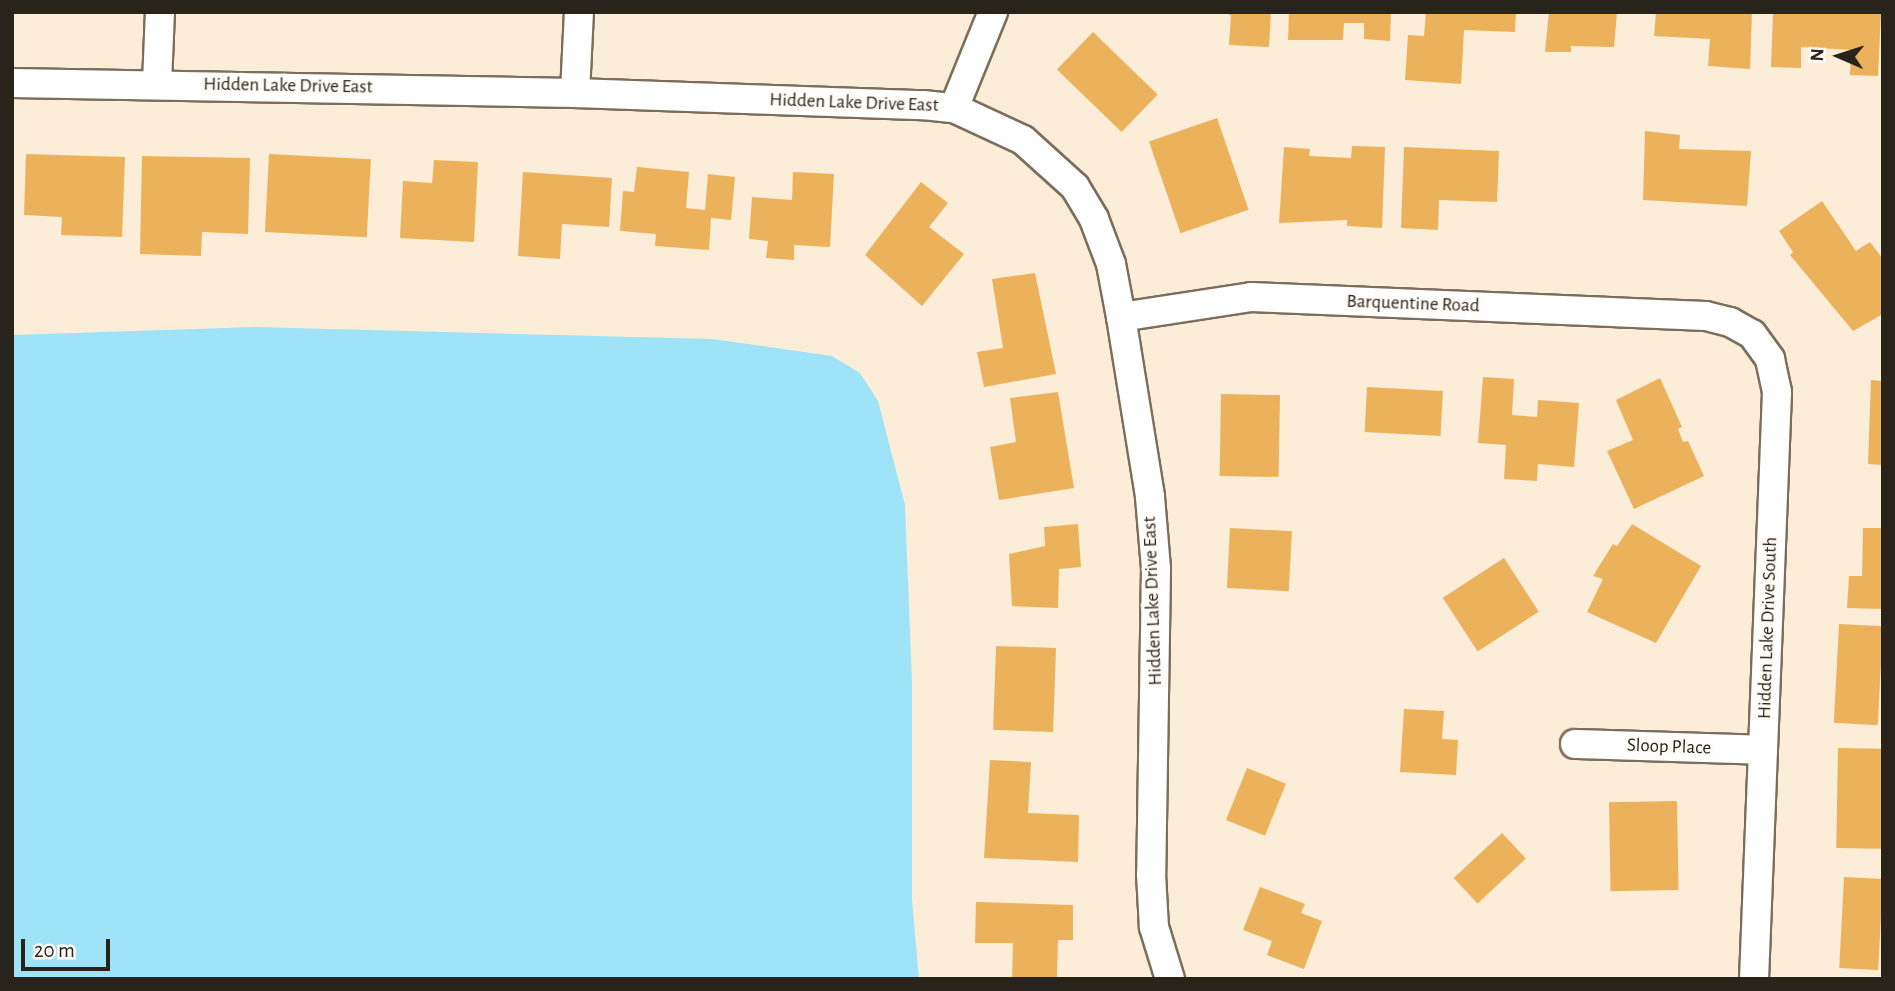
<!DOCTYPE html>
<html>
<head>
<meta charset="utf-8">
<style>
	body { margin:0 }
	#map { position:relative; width:1895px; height:991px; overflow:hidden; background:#fcedd8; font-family:"Alegreya Sans",sans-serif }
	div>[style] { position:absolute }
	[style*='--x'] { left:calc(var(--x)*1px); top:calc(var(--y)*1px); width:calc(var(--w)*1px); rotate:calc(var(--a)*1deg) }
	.water>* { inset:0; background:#9ee3f8 }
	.building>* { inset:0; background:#ecb25b; transform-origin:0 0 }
	.roads { filter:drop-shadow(2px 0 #7b6e5c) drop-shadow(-2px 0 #7b6e5c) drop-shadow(0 2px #7b6e5c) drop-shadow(0 -2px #7b6e5c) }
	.minor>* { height:28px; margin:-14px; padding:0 14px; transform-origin:14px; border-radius:14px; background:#fff }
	span { translate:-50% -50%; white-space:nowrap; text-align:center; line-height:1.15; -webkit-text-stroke:7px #fffcf8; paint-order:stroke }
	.street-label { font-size:19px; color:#28231b }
	.frame { position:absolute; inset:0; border:14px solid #28231b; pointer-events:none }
	.north { position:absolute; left:1804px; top:21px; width:70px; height:70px; -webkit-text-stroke:5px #fffcf8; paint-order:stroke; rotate:273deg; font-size:19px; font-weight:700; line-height:28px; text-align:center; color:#28231b }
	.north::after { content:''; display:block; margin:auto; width:24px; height:32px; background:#28231b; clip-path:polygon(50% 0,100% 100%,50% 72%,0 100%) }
	.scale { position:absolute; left:21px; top:939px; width:89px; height:32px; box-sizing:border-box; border:4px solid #28231b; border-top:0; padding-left:9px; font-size:21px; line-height:24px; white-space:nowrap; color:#28231b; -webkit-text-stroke:5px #fffcf8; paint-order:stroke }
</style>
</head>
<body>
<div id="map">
	<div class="water">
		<div style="clip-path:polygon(255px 327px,712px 339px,832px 356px,860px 373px,878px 401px,905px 505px,912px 682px,912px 900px,919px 979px,12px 979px,12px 335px)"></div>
	</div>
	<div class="building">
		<div style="clip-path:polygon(1219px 12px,1271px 12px,1269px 47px,1229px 45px,1231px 15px)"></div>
		<div style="clip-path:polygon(1289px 12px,1391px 12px,1390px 41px,1364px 39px,1364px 23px,1344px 23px,1343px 40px,1288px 40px)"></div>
		<div style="clip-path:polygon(1426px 12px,1516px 12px,1515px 32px,1464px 30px,1461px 84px,1405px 80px,1408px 35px,1424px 36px)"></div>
		<div style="clip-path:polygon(1549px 12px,1617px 12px,1614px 47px,1571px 46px,1571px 52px,1545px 52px)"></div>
		<div style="clip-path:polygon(1656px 12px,1752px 12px,1750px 69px,1708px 66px,1710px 39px,1654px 36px)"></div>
		<div style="clip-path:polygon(1773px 12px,1881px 12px,1878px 76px,1850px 75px,1851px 50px,1801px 47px,1801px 68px,1771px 67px)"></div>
		<div style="left:1093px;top:32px;width:90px;height:52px;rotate:44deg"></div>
		<div style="left:1217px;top:118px;width:97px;height:72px;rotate:71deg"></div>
		<div style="clip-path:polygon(1645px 131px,1680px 135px,1679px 149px,1751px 151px,1747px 206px,1643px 200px)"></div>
		<div style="clip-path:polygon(1352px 146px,1385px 147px,1382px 228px,1347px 226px,1347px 220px,1279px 223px,1284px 147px,1310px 149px,1309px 156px,1351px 158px)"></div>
		<div style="clip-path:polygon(1404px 147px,1499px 151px,1497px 202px,1439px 200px,1438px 230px,1401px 228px)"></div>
		<div style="clip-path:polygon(26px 154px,125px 157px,122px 237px,61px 235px,62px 217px,24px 215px)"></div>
		<div style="left:269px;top:154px;width:102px;height:78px;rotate:3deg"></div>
		<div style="clip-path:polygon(142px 156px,250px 158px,248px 234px,202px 232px,201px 256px,140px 254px)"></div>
		<div style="clip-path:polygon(434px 160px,478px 162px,474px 242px,400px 238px,403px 181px,432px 183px)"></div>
		<div style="clip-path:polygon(637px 167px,689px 172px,686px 208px,705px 210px,708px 174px,735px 177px,731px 220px,711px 218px,709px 250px,655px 246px,656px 234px,620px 231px,623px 191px,634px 192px)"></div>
		<div style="clip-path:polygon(523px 172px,612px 178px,609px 227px,562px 224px,560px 259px,518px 256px)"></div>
		<div style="clip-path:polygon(793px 172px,834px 174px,830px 247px,794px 245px,794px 260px,766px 258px,768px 241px,749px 239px,752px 197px,792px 200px)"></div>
		<div style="clip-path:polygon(921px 182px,948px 203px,929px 227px,964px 254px,922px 306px,865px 255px)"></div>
		<div style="clip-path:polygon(1822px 201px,1856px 251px,1870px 242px,1883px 259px,1883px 314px,1853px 331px,1790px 255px,1793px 252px,1779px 231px)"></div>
		<div style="clip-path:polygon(1035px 273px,1056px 374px,984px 387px,977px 352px,1003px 348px,992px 279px)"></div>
		<div style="clip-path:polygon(1483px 377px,1514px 379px,1512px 415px,1537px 417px,1538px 400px,1579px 403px,1574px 467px,1538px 464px,1537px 481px,1504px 479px,1506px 445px,1478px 443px)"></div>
		<div style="clip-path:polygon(1660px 378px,1682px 427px,1678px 429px,1683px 442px,1688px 441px,1704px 476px,1634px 509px,1607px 451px,1633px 440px,1616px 400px)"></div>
		<div style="clip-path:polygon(1871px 380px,1883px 381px,1883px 465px,1868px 464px)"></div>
		<div style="left:1367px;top:387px;width:76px;height:45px;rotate:3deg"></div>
		<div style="clip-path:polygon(1058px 392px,1074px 488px,999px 500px,990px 447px,1016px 442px,1010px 398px)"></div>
		<div style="left:1221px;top:394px;width:59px;height:82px;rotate:1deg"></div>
		<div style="clip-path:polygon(1078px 524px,1081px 567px,1059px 569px,1058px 608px,1012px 606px,1009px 554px,1045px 546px,1044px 527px)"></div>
		<div style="clip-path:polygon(1632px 524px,1701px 566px,1656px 643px,1587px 612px,1603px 579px,1593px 576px,1613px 544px,1617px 546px)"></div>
		<div style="left:1230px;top:528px;width:62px;height:60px;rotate:3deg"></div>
		<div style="clip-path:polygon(1863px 528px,1883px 528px,1883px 609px,1847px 608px,1849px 576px,1862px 576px)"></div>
		<div style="left:1504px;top:558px;width:64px;height:73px;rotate:57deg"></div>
		<div style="left:1839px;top:624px;width:44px;height:99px;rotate:3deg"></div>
		<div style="left:1056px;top:648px;width:84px;height:60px;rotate:92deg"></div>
		<div style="clip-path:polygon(1404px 709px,1444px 711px,1442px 739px,1458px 740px,1456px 775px,1400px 772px)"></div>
		<div style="left:1838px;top:748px;width:45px;height:100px;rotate:1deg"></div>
		<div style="clip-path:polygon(990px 760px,1031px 762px,1028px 813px,1079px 815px,1078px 862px,984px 858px)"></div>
		<div style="left:1247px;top:768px;width:42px;height:56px;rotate:22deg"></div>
		<div style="left:1677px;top:801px;width:89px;height:68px;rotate:89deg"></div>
		<div style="left:1502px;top:833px;width:35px;height:66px;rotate:47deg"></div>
		<div style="left:1844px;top:877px;width:39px;height:91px;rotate:3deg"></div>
		<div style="clip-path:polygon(1260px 887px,1305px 904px,1301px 913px,1322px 921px,1304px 969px,1267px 955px,1272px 941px,1243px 930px)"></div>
		<div style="clip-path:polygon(976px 902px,1073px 905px,1073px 940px,1058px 940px,1057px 979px,1012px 979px,1013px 943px,975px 943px)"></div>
	</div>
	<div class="roads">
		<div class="minor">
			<div style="--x:12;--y:83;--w:563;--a:1.02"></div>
			<div style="--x:575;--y:93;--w:348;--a:2"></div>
			<div style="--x:923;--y:105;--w:31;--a:6"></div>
			<div style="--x:954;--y:108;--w:76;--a:24.9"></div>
			<div style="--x:1023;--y:140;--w:70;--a:42.1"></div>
			<div style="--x:1075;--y:187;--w:37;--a:59"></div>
			<div style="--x:1094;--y:219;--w:48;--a:69.3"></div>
			<div style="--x:1111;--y:264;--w:54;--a:79.3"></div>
			<div style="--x:1121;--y:317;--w:182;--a:80.8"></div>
			<div style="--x:1150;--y:497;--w:72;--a:85.2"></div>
			<div style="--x:1156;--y:569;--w:305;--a:90.9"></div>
			<div style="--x:1151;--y:874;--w:53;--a:86.8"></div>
			<div style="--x:1154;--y:927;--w:54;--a:72.9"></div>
			<div style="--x:157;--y:83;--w:71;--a:-87.6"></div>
			<div style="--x:575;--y:93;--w:81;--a:-87.2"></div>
			<div style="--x:954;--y:108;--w:104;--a:-67.9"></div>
			<div style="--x:1121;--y:317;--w:132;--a:-8.7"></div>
			<div style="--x:1251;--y:297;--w:455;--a:2.4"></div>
			<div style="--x:1706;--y:316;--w:25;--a:14"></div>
			<div style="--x:1730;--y:322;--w:25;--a:29"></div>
			<div style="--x:1752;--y:334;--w:31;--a:54"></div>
			<div style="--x:1770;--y:359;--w:34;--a:78"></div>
			<div style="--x:1777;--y:392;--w:587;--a:92.24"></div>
			<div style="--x:1575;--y:744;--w:188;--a:1.8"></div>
		</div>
	</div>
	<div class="street-label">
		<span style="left:288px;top:86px;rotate:1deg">Hidden Lake Drive East</span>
		<span style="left:854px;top:103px;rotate:2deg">Hidden Lake Drive East</span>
		<span style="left:1413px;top:304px;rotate:2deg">Barquentine Road</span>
		<span style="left:1153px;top:601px;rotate:-92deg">Hidden Lake Drive East</span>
		<span style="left:1768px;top:628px;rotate:-88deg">Hidden Lake Drive South</span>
		<span style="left:1669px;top:747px;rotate:2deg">Sloop Place</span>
	</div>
	<div class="frame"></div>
	<div class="north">N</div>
	<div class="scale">20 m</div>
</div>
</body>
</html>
